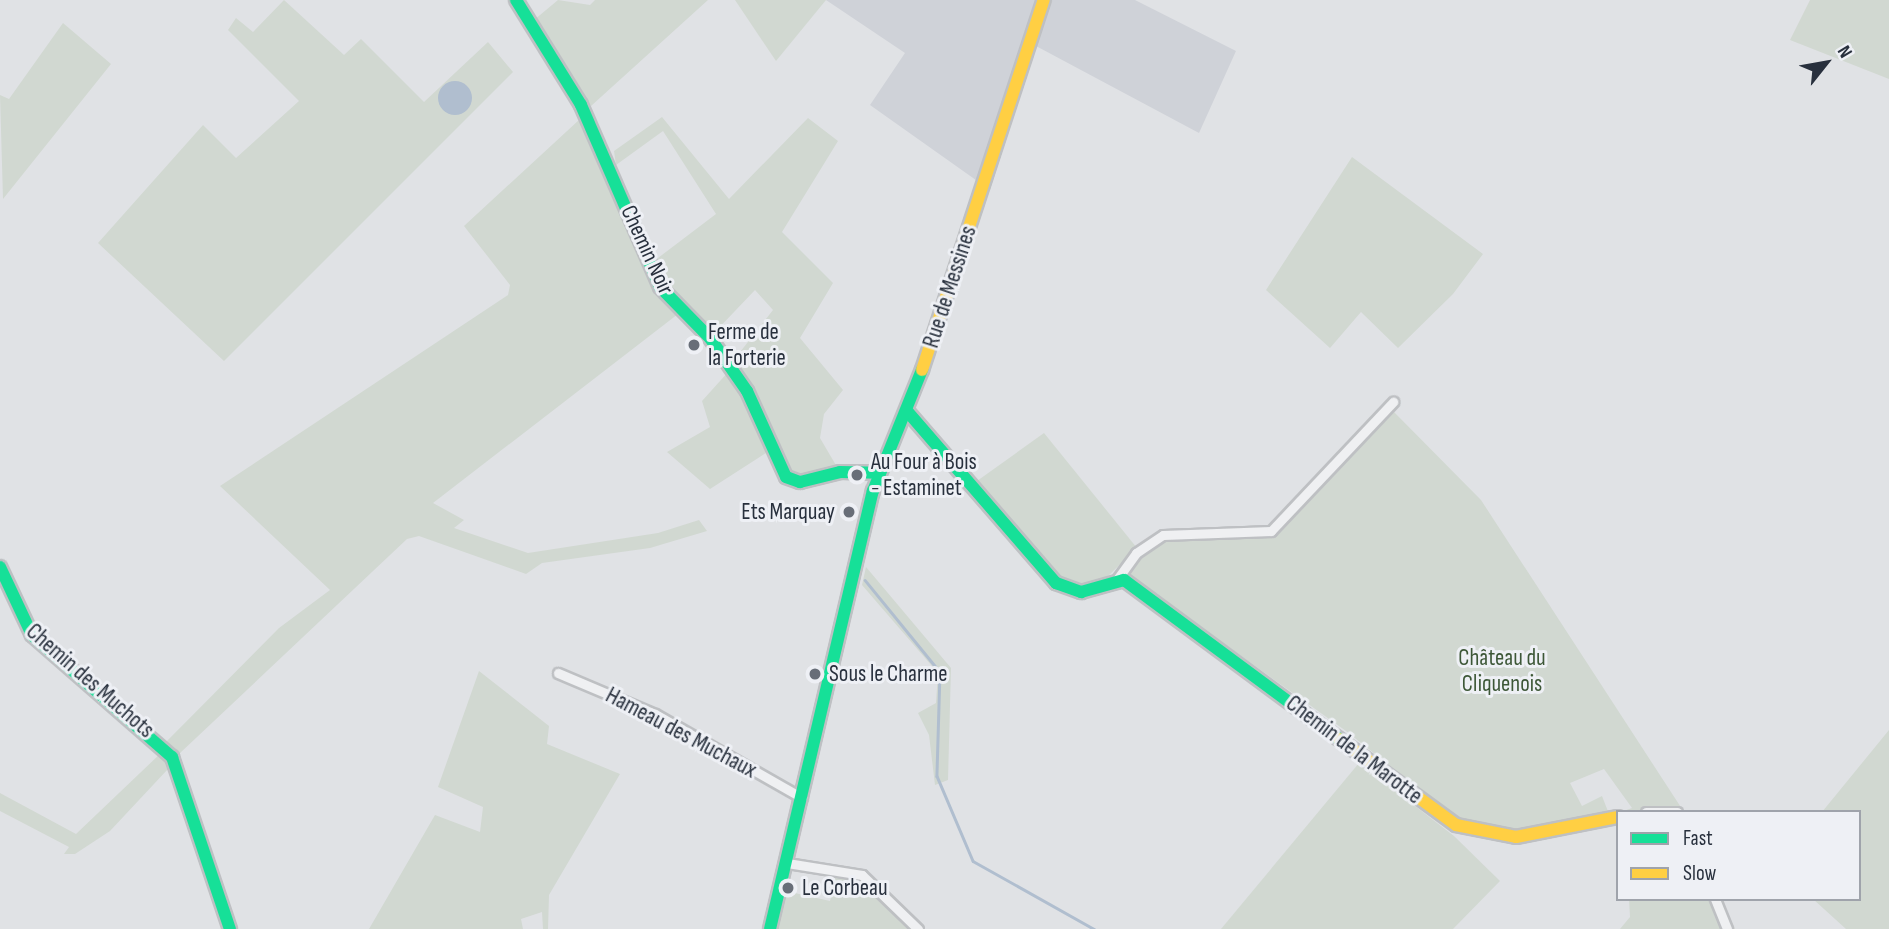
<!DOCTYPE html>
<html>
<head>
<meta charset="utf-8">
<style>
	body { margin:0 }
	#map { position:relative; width:1889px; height:929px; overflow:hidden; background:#e0e2e5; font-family:"Sofia Sans Condensed",sans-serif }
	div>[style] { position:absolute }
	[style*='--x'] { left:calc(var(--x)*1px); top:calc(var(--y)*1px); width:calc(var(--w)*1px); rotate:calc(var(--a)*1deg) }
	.built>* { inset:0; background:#cfd2d8 }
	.green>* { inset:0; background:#d1d8d1 }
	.water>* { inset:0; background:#b0becf }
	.round { border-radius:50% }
	.stream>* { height:2.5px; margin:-1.25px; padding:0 1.25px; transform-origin:1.25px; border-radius:1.25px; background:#b0becf }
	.roads { filter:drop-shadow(2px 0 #bec0c3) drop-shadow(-2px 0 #bec0c3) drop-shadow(0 2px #bec0c3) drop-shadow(0 -2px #bec0c3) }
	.street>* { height:9px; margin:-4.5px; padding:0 4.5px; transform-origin:4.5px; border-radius:4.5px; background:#eff0f2 }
	.fast>* { height:12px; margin:-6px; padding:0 6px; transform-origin:6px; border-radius:6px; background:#16e098 }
	.slow>* { height:12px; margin:-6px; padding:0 6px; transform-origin:6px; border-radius:6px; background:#ffcf43 }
	.dots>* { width:19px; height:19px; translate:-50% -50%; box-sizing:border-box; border:4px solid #eef0f5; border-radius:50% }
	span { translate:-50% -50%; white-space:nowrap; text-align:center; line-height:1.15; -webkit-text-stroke:6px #eef0f5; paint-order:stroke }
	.street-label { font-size:23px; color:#28303d }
	.poi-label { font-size:23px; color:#28303d }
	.left { translate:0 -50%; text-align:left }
	.right { translate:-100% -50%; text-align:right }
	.park-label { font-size:23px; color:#3d5737 }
	.legend { position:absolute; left:1616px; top:810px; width:245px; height:91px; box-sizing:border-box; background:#eef0f5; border:2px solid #9fa3ab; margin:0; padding:9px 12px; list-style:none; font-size:21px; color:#28303d }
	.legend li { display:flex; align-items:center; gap:14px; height:35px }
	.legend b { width:35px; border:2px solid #9fa3ab }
	.north { position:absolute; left:1791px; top:28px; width:70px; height:70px; -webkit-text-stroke:5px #eef0f5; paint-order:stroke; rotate:59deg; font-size:19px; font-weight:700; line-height:28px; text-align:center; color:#28303d }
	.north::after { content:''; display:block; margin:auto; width:24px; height:32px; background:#28303d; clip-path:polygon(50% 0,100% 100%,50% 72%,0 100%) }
</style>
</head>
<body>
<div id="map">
	<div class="built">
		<div style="clip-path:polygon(826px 0,1135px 0,1236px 51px,1199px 133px,1036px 46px,990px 190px,870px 105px,905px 53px)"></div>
	</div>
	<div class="green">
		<div style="clip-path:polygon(284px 0,344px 55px,361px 39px,424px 102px,488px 42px,513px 72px,224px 361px,98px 243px,203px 125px,236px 158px,299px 101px,228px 30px,236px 18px,253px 32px)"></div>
		<div style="clip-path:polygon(558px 0,590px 5px,595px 0,708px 0,591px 106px,534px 20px)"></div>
		<div style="clip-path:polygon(735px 0,826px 0,776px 61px)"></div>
		<div style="clip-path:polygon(1810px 0,1889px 0,1889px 79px,1790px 40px)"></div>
		<div style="clip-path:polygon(63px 23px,111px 64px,3px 199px,0 95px,9px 99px)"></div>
		<div style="clip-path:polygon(662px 117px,729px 199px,808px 118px,838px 141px,782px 232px,833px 283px,800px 338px,843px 390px,824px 414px,820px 438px,837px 467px,797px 479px,789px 474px,733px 361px,773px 310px,755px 290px,714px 333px,672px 294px,654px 261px,716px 214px,663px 131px,616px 165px,614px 151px)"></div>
		<div style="clip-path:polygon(579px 120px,649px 277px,678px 314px,433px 503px,464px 520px,454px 528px,528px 553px,658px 533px,699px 520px,707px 531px,650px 548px,542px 563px,526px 574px,419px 536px,407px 539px,179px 754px,165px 743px,279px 628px,330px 590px,220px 486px,508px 295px,510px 285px,464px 226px)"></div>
		<div style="clip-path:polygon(1352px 157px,1483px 254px,1453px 294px,1398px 348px,1361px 312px,1330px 348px,1266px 290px)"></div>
		<div style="clip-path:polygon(729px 371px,755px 415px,766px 453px,710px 489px,667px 452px,710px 427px,702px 401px)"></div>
		<div style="clip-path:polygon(1394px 412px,1481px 500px,1684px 812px,1621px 812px,1632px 808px,1604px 769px,1570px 783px,1582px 806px,1602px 796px,1609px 814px,1514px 832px,1467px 827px,1346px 731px,1125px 573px,1149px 546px,1169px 536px,1270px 535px)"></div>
		<div style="clip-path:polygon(1044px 433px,1137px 548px,1105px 579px,1077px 589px,1040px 561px,977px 481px)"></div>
		<div style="clip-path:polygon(866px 567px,951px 668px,948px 780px,935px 785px,929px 735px,918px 713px,936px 703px,938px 673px,862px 585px)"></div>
		<div style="clip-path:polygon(479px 671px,549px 726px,547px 744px,620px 774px,549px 895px,548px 929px,543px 929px,542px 912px,521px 919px,523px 929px,369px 929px,435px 815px,480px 832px,483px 807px,438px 787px)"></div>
		<div style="clip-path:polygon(1889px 730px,1889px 929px,1846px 929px,1813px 899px,1859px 899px,1859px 812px,1822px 812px)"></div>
		<div style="clip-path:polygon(162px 752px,168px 769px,110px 831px,75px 854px,64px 854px,69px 847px,0 811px,0 793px,76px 834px)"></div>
		<div style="clip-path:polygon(1359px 763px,1454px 836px,1500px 881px,1453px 929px,1221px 929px)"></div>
		<div style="clip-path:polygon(838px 865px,878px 881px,924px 929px,778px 929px,786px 891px,830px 901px)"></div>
		<div style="clip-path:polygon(1629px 899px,1721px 899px,1735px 929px,1620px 929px,1630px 917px)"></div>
	</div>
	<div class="water">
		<div class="round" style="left:438px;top:81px;width:34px;height:34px"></div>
	</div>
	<div class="stream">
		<div style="--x:865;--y:580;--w:119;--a:50.8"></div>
		<div style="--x:940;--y:672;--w:104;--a:91.7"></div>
		<div style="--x:937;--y:776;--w:92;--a:67"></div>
		<div style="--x:973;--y:861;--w:139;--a:29.3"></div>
	</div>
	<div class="roads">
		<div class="street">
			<div style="--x:1118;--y:578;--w:31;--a:-54"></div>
			<div style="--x:1136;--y:553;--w:32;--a:-34"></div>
			<div style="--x:1163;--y:535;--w:108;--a:-2.1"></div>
			<div style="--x:1271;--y:531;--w:178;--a:-46.6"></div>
			<div style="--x:558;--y:673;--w:105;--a:22.9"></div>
			<div style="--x:655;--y:714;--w:169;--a:29.7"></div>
			<div style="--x:1646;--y:812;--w:31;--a:0"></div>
			<div style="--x:787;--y:863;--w:76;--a:9.1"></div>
			<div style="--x:862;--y:875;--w:78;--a:44"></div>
			<div style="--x:1715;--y:899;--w:32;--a:68"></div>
		</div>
		<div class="fast">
			<div style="--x:516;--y:0;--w:123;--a:58.2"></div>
			<div style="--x:581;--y:105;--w:198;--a:66.5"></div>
			<div style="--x:660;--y:287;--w:71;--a:45.6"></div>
			<div style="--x:710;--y:338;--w:65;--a:55.1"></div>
			<div style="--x:747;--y:391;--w:94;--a:65.6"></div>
			<div style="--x:786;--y:477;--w:15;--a:20"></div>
			<div style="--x:800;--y:482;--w:41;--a:-14"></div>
			<div style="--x:840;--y:472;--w:39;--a:1"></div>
			<div style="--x:907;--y:411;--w:228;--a:49.1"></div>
			<div style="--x:1056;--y:583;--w:27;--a:20"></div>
			<div style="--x:1081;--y:592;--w:45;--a:-15.6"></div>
			<div style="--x:1124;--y:580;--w:267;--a:36.5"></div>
			<div style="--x:0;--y:567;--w:75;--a:64.8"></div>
			<div style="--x:32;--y:635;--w:186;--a:41.1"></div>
			<div style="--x:172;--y:757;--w:182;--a:71.4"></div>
			<div style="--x:770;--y:929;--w:450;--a:-76.8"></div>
			<div style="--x:873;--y:491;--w:131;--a:-68"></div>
		</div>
		<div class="slow">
			<div style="--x:922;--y:370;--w:390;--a:-71.8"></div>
			<div style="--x:1339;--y:739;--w:145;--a:36.3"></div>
			<div style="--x:1456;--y:825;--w:61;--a:11.3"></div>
			<div style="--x:1516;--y:837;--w:104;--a:-11.1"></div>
		</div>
	</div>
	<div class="dots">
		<div style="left:694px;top:345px;background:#686e78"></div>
		<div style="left:857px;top:475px;background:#686e78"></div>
		<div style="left:849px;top:512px;background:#686e78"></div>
		<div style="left:815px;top:674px;background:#686e78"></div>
		<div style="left:788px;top:888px;background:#686e78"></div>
	</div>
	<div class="street-label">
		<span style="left:647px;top:250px;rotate:65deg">Chemin Noir</span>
		<span style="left:950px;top:287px;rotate:-72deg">Rue de Messines</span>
		<span style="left:90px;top:681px;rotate:41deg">Chemin des Muchots</span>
		<span style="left:681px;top:733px;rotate:28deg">Hameau des Muchaux</span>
		<span style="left:1354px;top:750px;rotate:37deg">Chemin de la Marotte</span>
	</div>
	<div class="poi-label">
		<span class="left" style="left:708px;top:345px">Ferme de<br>la Forterie</span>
		<span class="left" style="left:871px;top:475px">Au Four à Bois<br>- Estaminet</span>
		<span class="right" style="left:835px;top:512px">Ets Marquay</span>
		<span class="left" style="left:829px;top:674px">Sous le Charme</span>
		<span class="left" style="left:802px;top:888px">Le Corbeau</span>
	</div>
	<div class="park-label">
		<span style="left:1502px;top:671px">Château du<br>Cliquenois</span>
	</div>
	<ul class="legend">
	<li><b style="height:9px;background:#16e098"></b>Fast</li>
	<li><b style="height:9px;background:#ffcf43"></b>Slow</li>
	</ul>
	<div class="north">N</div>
</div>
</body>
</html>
